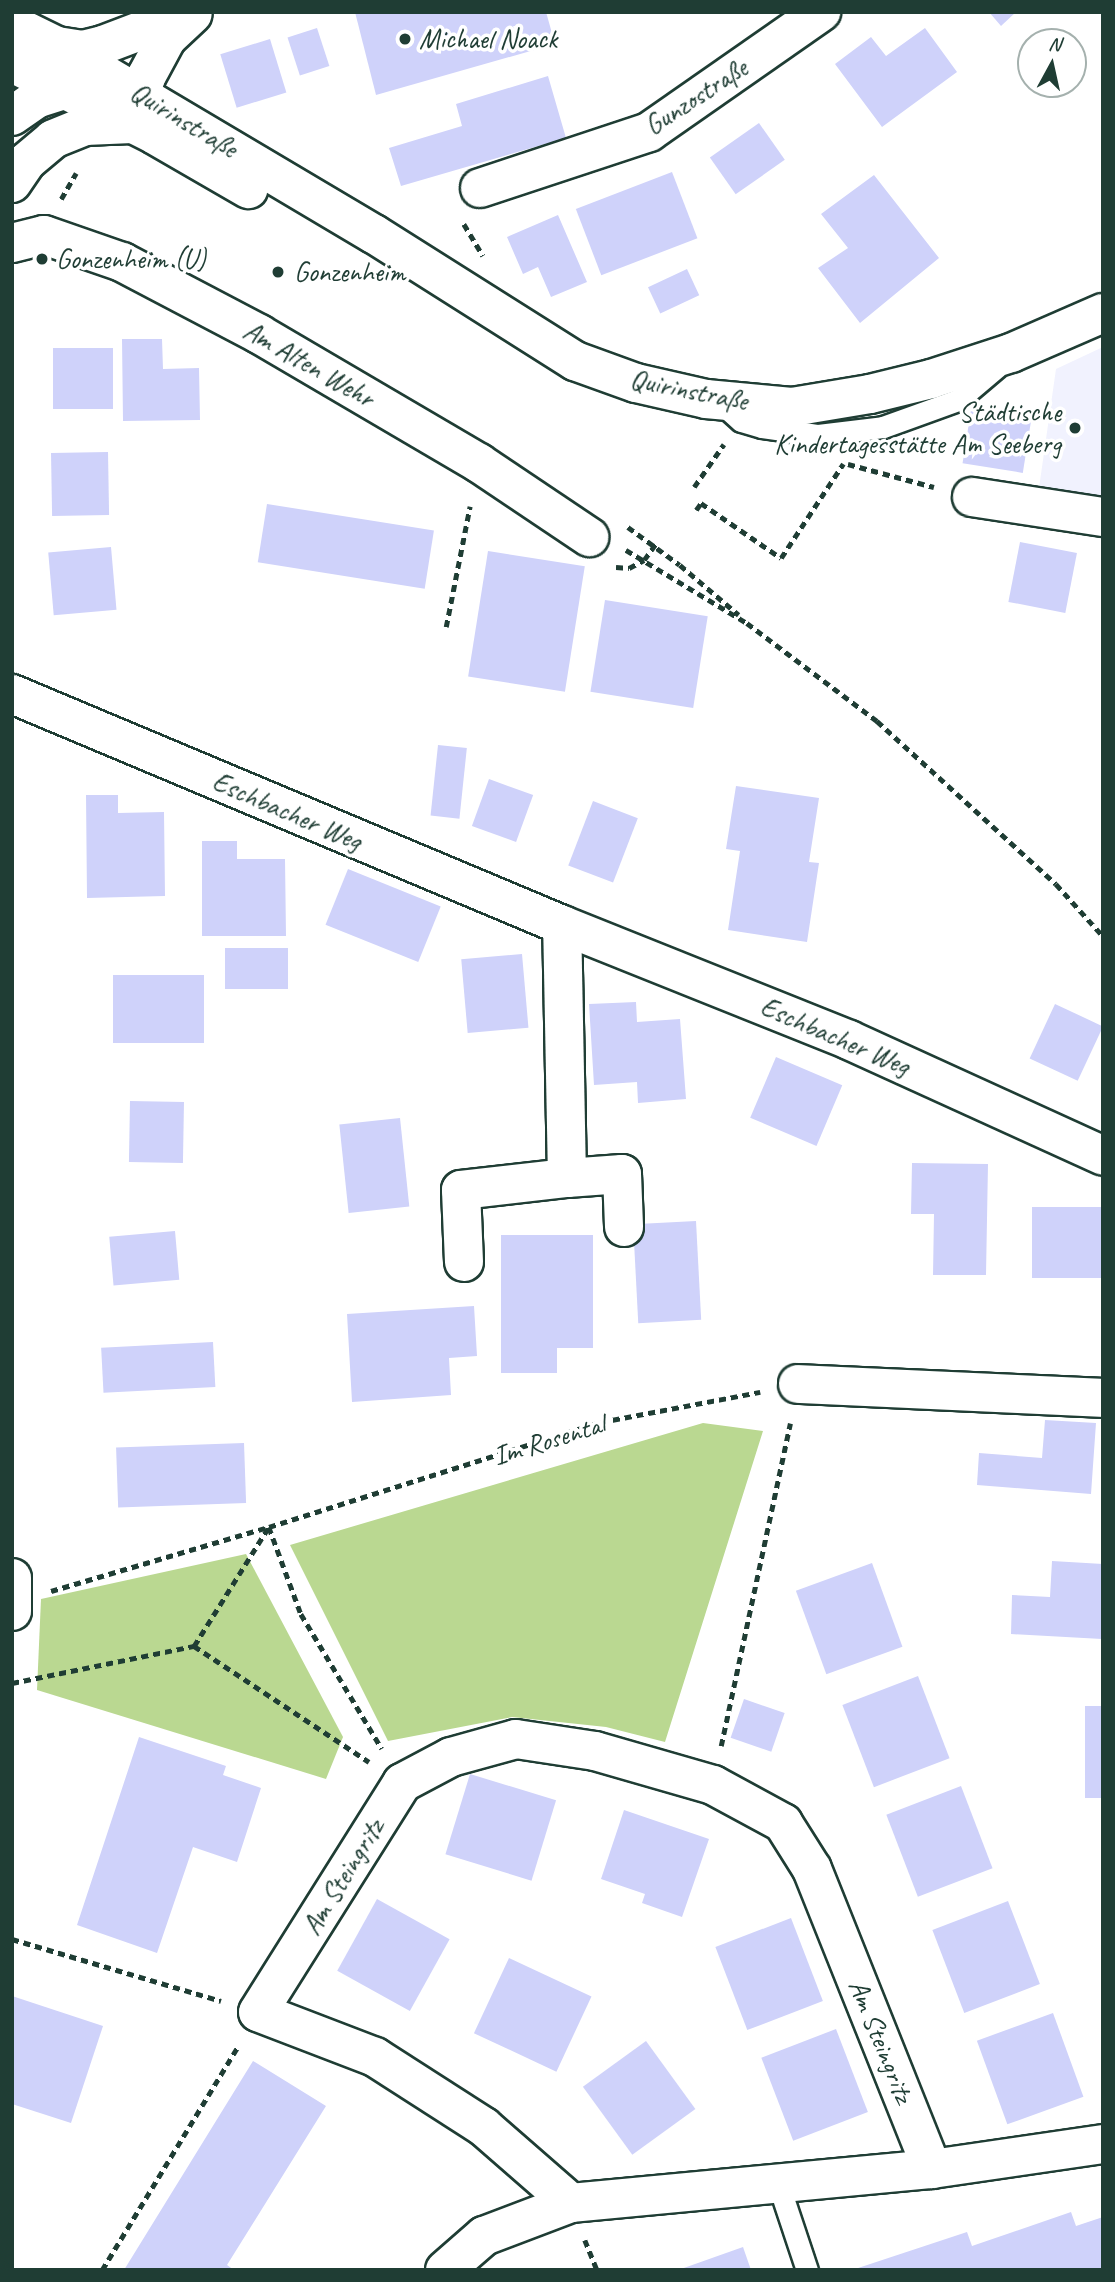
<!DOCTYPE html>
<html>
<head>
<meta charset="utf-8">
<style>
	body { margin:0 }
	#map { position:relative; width:1115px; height:2282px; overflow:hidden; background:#fff; font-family:Caveat,sans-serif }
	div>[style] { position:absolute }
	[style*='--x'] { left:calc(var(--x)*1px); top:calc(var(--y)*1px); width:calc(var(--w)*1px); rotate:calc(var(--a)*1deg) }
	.built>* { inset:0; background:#f1f2fe }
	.green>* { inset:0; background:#bad891 }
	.building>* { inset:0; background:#cfd2fa; transform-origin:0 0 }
	.path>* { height:4.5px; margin-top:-2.25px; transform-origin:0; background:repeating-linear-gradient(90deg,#1f3d34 0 7px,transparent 0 12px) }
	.roads { filter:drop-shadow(2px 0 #1f3d34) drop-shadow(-2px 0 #1f3d34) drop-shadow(0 2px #1f3d34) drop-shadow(0 -2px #1f3d34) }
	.lane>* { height:21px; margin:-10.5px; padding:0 10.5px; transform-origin:10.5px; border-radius:10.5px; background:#fff }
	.street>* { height:38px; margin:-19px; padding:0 19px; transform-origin:19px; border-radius:19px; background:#fff }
	.secondary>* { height:38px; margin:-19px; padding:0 19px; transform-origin:19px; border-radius:19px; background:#fff }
	.dots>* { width:19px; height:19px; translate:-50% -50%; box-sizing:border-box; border:4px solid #fff; border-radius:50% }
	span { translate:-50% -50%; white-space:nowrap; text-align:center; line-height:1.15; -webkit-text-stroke:7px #fff; paint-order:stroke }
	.poi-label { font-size:28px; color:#1f3d34 }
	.left { translate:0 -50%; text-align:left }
	.right { translate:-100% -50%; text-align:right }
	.street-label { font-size:28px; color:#1f3d34 }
	.frame { position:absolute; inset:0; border:14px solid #1f3d34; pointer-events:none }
	.north { position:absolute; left:1017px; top:28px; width:70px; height:70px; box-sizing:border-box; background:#fff; border:2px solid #a5b1ae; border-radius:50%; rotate:8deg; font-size:19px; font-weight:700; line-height:28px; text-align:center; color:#1f3d34 }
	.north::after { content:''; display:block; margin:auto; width:24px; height:32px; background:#1f3d34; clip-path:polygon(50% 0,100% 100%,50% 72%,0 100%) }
</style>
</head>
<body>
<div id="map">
	<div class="built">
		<div style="clip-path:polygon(1103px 347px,1103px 499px,1039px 488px,1056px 369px)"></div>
	</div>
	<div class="green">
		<div style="clip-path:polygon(703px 1423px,763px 1431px,665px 1742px,606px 1727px,512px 1717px,388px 1741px,290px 1545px)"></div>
		<div style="clip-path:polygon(246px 1554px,343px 1737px,326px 1779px,37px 1690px,41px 1599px)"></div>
	</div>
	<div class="building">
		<div style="clip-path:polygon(355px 12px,546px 12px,555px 44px,376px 95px)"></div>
		<div style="clip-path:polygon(989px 12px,1016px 12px,1001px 26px)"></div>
		<div style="left:317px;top:28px;width:40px;height:31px;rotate:72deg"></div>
		<div style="clip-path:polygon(925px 28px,957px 72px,882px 127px,835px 64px,871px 37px,886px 56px)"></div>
		<div style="left:270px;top:39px;width:56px;height:52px;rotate:73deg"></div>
		<div style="clip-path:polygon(548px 76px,566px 138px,401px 186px,389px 148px,462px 126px,456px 104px)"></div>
		<div style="left:759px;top:123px;width:45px;height:60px;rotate:55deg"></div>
		<div style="left:672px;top:172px;width:71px;height:103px;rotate:69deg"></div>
		<div style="clip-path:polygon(874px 175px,939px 258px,860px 323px,818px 268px,848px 248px,821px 214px)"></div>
		<div style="clip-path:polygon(558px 215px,587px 282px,551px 297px,538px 267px,523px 274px,507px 237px)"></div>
		<div style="left:687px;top:269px;width:29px;height:43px;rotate:65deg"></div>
		<div style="clip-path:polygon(122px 339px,162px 339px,163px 369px,199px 368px,200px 420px,123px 421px)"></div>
		<div style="left:53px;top:348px;width:60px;height:61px"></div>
		<div style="left:971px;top:410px;width:61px;height:54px;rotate:9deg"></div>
		<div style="left:108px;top:452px;width:63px;height:57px;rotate:89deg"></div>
		<div style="left:267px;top:504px;width:169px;height:59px;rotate:9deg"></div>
		<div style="left:1020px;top:542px;width:58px;height:61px;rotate:11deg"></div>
		<div style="left:111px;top:547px;width:63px;height:63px;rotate:85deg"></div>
		<div style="left:488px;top:551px;width:98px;height:127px;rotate:9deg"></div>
		<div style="left:605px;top:600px;width:104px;height:93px;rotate:9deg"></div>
		<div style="left:438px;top:745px;width:29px;height:71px;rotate:6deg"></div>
		<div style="left:489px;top:779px;width:47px;height:50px;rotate:20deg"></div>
		<div style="clip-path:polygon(736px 786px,819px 798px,809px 862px,819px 863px,807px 942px,728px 930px,740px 851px,726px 849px)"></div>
		<div style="clip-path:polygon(86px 795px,118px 795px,118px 813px,164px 812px,165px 896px,87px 898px)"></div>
		<div style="left:593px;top:801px;width:48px;height:69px;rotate:21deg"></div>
		<div style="clip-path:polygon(202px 841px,237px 841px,237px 859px,285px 859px,286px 936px,202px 936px)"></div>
		<div style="left:348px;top:869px;width:100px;height:60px;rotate:22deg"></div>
		<div style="left:288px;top:948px;width:41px;height:63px;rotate:90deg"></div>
		<div style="left:522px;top:954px;width:74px;height:61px;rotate:85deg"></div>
		<div style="left:113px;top:975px;width:91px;height:68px"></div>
		<div style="clip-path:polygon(636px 1002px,637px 1022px,680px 1019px,686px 1099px,638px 1103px,637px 1082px,594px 1085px,589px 1004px)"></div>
		<div style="left:1055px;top:1004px;width:53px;height:60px;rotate:25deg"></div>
		<div style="left:776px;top:1057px;width:72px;height:66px;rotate:23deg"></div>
		<div style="left:130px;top:1101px;width:54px;height:61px;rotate:1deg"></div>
		<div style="left:400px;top:1118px;width:89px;height:61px;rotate:84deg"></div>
		<div style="clip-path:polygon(912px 1163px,988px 1164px,986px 1275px,933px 1275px,934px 1214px,911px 1214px)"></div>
		<div style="left:1103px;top:1207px;width:71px;height:71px;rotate:90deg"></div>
		<div style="left:696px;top:1221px;width:99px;height:63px;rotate:87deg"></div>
		<div style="left:175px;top:1231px;width:49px;height:66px;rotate:85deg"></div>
		<div style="clip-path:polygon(501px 1235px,593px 1235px,593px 1348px,557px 1348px,557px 1373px,501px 1373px)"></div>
		<div style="clip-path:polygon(474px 1306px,477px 1356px,449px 1358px,451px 1395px,352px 1402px,347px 1314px)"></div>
		<div style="left:213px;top:1342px;width:45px;height:112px;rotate:87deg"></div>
		<div style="clip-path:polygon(1045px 1420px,1096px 1423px,1091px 1494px,977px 1485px,979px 1453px,1042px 1458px)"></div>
		<div style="left:244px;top:1443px;width:60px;height:128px;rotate:88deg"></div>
		<div style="clip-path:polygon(1052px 1561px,1103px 1564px,1102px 1639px,1011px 1634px,1012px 1595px,1050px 1597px)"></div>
		<div style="left:872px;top:1563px;width:89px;height:81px;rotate:70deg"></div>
		<div style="left:918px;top:1676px;width:88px;height:81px;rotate:69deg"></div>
		<div style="left:744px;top:1699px;width:43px;height:41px;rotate:19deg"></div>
		<div style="left:1085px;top:1706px;width:18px;height:92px"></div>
		<div style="clip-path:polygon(139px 1737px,226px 1766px,223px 1775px,261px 1788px,237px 1862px,193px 1847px,157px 1953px,77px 1925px)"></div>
		<div style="left:470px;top:1774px;width:90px;height:84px;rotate:17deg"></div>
		<div style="left:961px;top:1786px;width:88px;height:80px;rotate:69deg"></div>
		<div style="clip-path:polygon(624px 1810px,709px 1839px,682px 1917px,642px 1903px,645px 1894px,601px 1879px)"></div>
		<div style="left:377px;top:1899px;width:83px;height:82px;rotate:29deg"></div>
		<div style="left:1008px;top:1901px;width:89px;height:81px;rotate:69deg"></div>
		<div style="left:791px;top:1918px;width:89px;height:81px;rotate:69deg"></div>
		<div style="left:509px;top:1958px;width:91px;height:83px;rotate:25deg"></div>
		<div style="clip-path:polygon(12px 1996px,103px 2026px,71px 2123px,12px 2104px)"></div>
		<div style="left:1053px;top:2013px;width:89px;height:81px;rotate:70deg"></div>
		<div style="left:836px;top:2029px;width:89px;height:80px;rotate:69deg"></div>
		<div style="left:646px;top:2041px;width:84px;height:78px;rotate:54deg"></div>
		<div style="clip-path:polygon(253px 2061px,326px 2106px,227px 2265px,234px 2270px,124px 2270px)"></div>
		<div style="clip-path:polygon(1071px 2212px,1076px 2226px,1103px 2217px,1103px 2270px,852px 2270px,967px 2232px,972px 2246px)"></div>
		<div style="clip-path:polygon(743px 2247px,751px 2270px,681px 2270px,681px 2269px)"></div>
	</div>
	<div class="path">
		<div style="--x:61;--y:199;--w:30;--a:-60"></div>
		<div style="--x:464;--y:224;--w:37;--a:59"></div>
		<div style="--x:848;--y:464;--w:89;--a:15"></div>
		<div style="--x:694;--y:487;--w:52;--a:-55.1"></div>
		<div style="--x:696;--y:510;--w:9;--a:-54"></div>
		<div style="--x:701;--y:503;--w:97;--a:34.5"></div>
		<div style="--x:781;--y:558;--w:113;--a:-56.6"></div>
		<div style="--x:628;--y:527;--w:64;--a:36.2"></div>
		<div style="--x:680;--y:565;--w:77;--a:40.3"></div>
		<div style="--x:626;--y:550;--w:141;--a:31.1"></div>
		<div style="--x:747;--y:623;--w:163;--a:37"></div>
		<div style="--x:877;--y:721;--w:242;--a:42.3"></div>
		<div style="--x:1056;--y:884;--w:70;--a:47.9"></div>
		<div style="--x:616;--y:567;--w:13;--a:4"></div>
		<div style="--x:629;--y:568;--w:17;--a:-28"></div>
		<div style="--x:644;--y:560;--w:22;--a:-54"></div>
		<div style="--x:446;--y:627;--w:123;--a:-78.8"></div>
		<div style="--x:269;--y:1527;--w:93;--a:69.8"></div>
		<div style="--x:301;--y:1614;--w:157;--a:59"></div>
		<div style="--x:51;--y:1591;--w:227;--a:-16.4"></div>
		<div style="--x:269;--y:1527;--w:348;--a:-17.6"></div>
		<div style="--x:601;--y:1422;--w:162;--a:-10.7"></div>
		<div style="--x:194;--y:1646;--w:139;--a:-57.9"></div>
		<div style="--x:12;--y:1683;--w:186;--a:-11.5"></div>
		<div style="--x:194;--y:1646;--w:210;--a:33.5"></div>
		<div style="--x:721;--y:1746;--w:330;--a:-77.9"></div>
		<div style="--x:12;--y:1939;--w:218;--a:16.5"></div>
		<div style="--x:585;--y:2240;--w:32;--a:68"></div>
		<div style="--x:102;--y:2270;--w:262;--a:-58.7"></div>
	</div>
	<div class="roads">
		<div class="lane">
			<div style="--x:722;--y:404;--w:25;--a:42"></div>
			<div style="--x:741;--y:421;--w:22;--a:16"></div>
			<div style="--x:762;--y:427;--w:57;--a:8.1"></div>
			<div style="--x:818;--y:435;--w:65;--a:-7"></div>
			<div style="--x:883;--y:427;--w:80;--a:-19.8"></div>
			<div style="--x:958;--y:400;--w:51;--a:-40.2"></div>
			<div style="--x:778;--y:2183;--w:92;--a:71.6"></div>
		</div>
		<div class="street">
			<div style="--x:12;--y:116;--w:29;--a:-35"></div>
			<div style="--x:36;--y:99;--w:28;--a:-18"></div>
			<div style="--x:63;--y:90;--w:26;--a:4"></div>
			<div style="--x:12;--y:183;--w:25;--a:-56"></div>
			<div style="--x:26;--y:162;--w:35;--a:-40"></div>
			<div style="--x:53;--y:139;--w:35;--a:-22"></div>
			<div style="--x:85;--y:126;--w:47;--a:-2.4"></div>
			<div style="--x:480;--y:188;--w:178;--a:-18.3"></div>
			<div style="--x:649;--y:132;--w:210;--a:-34.9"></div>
			<div style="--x:12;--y:243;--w:33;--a:-14"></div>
			<div style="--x:44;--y:235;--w:83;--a:19.1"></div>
			<div style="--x:122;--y:262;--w:155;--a:27.7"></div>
			<div style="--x:259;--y:334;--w:255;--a:30.4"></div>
			<div style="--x:479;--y:463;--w:133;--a:33.9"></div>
			<div style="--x:972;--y:497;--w:133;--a:8.7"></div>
			<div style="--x:12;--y:694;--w:597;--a:22.78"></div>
			<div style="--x:562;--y:925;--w:309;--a:21.8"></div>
			<div style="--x:849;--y:1040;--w:279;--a:24.5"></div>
			<div style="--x:567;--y:1178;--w:55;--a:-4.2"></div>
			<div style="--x:622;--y:1174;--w:53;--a:87.8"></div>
			<div style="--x:464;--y:1262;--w:72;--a:-92.4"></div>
			<div style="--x:461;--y:1190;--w:107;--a:-6.5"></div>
			<div style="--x:567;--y:1178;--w:253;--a:-91.1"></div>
			<div style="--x:798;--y:1384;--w:305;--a:2.6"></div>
			<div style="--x:12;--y:1578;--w:33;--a:90"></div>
			<div style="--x:571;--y:2203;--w:116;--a:-138.9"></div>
			<div style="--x:484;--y:2127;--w:130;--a:-147.3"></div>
			<div style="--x:375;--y:2057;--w:125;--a:-159"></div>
			<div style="--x:258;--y:2012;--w:271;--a:-57.8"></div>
			<div style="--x:402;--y:1783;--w:55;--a:-28"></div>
			<div style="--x:451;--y:1757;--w:67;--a:-15.5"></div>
			<div style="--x:516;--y:1739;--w:80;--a:8.6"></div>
			<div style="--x:595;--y:1751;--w:123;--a:16.1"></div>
			<div style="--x:713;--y:1785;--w:80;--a:28.5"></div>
			<div style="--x:783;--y:1823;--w:54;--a:57.8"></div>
			<div style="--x:812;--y:1869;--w:323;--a:68.2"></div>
			<div style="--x:445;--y:2270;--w:52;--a:-41.1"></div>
			<div style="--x:484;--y:2236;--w:93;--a:-20.8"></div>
			<div style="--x:571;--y:2203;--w:363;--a:-5.4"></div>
			<div style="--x:932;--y:2169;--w:173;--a:-8.3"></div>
		</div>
		<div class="secondary">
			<div style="--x:12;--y:24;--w:50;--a:26.1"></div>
			<div style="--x:57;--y:46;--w:26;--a:9"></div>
			<div style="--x:83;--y:50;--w:21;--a:-14"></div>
			<div style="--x:103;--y:45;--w:93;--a:-20.8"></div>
			<div style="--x:57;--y:46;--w:369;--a:30.7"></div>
			<div style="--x:374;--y:234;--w:238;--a:32.3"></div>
			<div style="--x:575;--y:361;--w:65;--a:19.8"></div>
			<div style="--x:636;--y:383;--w:72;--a:12.9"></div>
			<div style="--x:706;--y:399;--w:86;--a:5.3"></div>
			<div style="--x:792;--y:407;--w:79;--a:-9.5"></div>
			<div style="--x:870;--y:394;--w:63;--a:-13.8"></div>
			<div style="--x:931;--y:379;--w:84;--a:-18"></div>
			<div style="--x:1011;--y:353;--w:100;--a:-23.5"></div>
			<div style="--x:12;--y:63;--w:160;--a:26.7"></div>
			<div style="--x:155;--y:135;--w:108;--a:30.1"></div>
			<div style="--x:134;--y:117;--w:42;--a:-73.3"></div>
			<div style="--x:146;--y:77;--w:44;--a:-61.7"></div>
			<div style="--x:167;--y:38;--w:35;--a:-43"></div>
		</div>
	</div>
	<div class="dots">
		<div style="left:405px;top:39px;background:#1f3d34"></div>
		<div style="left:42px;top:259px;background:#1f3d34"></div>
		<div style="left:278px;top:272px;background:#1f3d34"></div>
		<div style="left:1075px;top:428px;background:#1f3d34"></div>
	</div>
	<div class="poi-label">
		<span class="left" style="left:419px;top:39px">Michael Noack</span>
		<span class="left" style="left:56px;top:259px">Gonzenheim (U)</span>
		<span class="left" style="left:294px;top:272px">Gonzenheim</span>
		<span class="right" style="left:1061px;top:428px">Städtische<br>Kindertagesstätte Am Seeberg</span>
	</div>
	<div class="street-label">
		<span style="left:696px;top:97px;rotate:-33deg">Gunzostraße</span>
		<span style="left:184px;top:120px;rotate:31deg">Quirinstraße</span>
		<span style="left:309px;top:364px;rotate:30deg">Am Alten Wehr</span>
		<span style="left:689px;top:390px;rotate:11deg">Quirinstraße</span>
		<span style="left:287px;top:811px;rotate:23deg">Eschbacher Weg</span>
		<span style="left:835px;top:1036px;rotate:23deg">Eschbacher Weg</span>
		<span style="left:549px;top:1440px;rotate:-17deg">Im Rosental</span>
		<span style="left:343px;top:1877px;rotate:-58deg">Am Steingritz</span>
		<span style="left:881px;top:2041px;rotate:68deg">Am Steingritz</span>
	</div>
	<div class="frame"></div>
	<div class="north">N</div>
</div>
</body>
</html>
